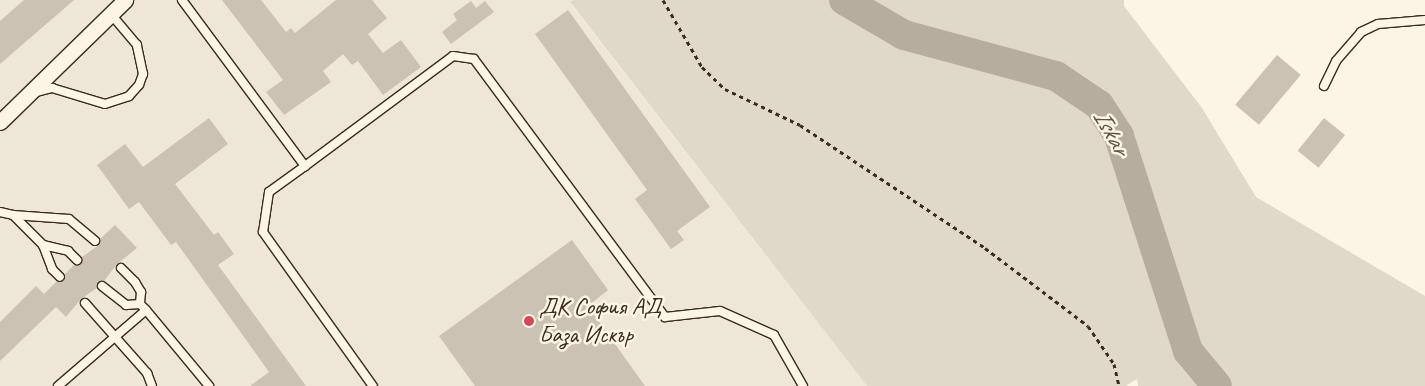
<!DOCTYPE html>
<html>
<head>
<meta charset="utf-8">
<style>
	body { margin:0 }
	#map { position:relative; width:1425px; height:386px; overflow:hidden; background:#fcf5e5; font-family:Caveat,sans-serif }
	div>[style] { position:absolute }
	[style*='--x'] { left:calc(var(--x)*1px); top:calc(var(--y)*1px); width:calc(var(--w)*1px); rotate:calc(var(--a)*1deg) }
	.built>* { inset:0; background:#eee6d6 }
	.green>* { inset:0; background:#e0d8c8 }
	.river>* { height:30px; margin:-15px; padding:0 15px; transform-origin:15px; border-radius:15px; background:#b7ad9e }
	.building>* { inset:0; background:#ccc2b3; transform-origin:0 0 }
	.path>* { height:3px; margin-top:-1.5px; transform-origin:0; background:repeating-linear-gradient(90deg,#3b2a1e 0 4px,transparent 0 8px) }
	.roads { filter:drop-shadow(1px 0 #3b2a1e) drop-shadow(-1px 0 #3b2a1e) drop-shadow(0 1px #3b2a1e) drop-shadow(0 -1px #3b2a1e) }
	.lane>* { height:8px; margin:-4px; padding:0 4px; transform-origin:4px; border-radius:4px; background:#fcf5e5 }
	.street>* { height:15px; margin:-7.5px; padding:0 7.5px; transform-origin:7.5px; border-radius:7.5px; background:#fcf5e5 }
	.dots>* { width:14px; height:14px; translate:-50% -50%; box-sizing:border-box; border:2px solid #fcf5e5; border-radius:50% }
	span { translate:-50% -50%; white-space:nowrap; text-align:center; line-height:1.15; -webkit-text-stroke:5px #fcf5e5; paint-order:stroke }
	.poi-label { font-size:24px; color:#3b2a1e }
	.left { translate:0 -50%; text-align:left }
	.water-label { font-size:25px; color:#605144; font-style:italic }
</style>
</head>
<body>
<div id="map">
	<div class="built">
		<div style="clip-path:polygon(0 0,573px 0,570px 3px,867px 386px,0 386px)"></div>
	</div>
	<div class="green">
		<div style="clip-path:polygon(573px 0,1124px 0,1124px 6px,1202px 108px,1256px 197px,1425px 296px,1425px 386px,1138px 386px,1137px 379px,1126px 386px,867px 386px,570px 2px)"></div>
	</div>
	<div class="river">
		<div style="--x:844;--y:0;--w:69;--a:30.3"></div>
		<div style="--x:904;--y:35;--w:157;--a:15.1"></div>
		<div style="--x:1056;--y:76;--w:52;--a:34"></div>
		<div style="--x:1099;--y:105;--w:37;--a:57"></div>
		<div style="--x:1119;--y:136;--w:226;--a:72.2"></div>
		<div style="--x:1188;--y:351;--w:45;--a:50.4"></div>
	</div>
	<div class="building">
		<div style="clip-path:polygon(24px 0,74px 0,0 64px,0 21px)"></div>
		<div style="clip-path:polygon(222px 0,261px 0,286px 32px,291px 28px,295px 33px,336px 0,372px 0,387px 18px,368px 34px,383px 53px,401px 40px,421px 67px,383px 95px,358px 61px,352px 65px,343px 54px,323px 71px,331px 82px,284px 115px,266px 92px,283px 80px)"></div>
		<div style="clip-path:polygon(471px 1px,476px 8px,485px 1px,494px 12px,451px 44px,442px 32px,457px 20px,453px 14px)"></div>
		<div style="clip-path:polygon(568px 10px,710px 207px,677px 231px,684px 240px,671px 249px,635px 199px,647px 190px,535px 34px)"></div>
		<div style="left:1277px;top:55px;width:31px;height:65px;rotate:40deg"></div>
		<div style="clip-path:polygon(209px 118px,228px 144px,175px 184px,214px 235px,218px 232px,234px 254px,218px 265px,306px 386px,250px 386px,269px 372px,176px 242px,171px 245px,139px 202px,129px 209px,97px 165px,125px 144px,143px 167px)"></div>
		<div style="left:1324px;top:118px;width:27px;height:42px;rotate:39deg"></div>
		<div style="clip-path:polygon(115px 225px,137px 248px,117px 264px,104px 281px,98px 282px,97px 288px,81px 299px,66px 317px,56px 307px,0 361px,0 322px,36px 286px,44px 294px,57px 281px,64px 281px,65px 274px,74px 265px,81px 264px,82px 257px,99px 245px,100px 239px)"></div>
		<div style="clip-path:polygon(572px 240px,608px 290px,588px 306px,645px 386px,475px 386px,439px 336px)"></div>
	</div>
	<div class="path">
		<div style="--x:663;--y:0;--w:78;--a:59.8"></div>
		<div style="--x:702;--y:67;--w:32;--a:44"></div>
		<div style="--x:725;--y:89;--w:83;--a:25.6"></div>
		<div style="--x:800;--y:125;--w:222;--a:33.6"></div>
		<div style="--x:985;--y:248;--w:129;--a:37.1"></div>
		<div style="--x:1088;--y:326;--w:46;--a:55.6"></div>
		<div style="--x:1114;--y:364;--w:23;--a:77"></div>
	</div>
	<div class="roads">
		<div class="lane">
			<div style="--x:182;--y:0;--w:207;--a:53.5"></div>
			<div style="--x:305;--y:166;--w:44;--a:144.2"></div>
			<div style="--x:269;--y:192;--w:40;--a:98.5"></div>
			<div style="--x:263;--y:232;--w:189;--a:54.5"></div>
			<div style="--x:1324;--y:86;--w:28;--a:-64"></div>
			<div style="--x:1336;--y:61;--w:38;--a:-49"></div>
			<div style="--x:1361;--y:32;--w:19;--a:-25"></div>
			<div style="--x:1378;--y:24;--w:47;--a:-4.9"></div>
			<div style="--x:33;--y:93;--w:20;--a:-15"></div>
			<div style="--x:52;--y:88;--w:55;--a:16.8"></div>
			<div style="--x:105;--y:104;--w:25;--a:-18"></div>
			<div style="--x:129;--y:96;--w:15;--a:-48"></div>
			<div style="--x:139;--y:85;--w:12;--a:-70"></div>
			<div style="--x:143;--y:74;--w:30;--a:-102"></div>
			<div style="--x:137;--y:45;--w:42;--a:-130.2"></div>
			<div style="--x:305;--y:166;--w:184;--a:-36.6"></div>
			<div style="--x:453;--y:56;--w:21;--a:8"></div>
			<div style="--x:474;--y:59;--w:321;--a:53.5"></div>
			<div style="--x:665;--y:317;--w:55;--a:-6.2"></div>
			<div style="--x:720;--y:311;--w:59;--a:24"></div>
			<div style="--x:774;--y:335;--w:59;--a:60.4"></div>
			<div style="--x:0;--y:212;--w:13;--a:13"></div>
			<div style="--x:13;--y:215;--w:42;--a:45"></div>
			<div style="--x:43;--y:245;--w:26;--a:69"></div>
			<div style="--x:52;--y:269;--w:11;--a:45"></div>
			<div style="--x:13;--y:215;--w:56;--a:4.1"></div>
			<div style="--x:69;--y:219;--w:34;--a:40"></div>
			<div style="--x:43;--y:245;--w:26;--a:13"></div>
			<div style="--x:68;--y:251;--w:13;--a:45"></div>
			<div style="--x:121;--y:268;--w:20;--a:45"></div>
			<div style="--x:135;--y:282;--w:12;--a:59"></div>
			<div style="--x:141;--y:292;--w:12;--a:95"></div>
			<div style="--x:140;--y:304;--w:8;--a:45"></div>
			<div style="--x:102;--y:286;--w:31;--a:38"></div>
			<div style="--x:126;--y:305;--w:14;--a:-4"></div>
			<div style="--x:85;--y:303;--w:94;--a:48.5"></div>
			<div style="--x:147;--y:373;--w:14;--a:69"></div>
			<div style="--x:58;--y:386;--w:116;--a:-40.8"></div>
			<div style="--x:146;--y:310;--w:99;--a:50.3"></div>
		</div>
		<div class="street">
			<div style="--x:0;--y:122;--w:175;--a:-44.3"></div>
		</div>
	</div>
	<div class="dots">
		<div style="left:529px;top:321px;background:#d1495b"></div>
	</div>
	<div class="poi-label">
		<span class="left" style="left:539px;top:321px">ДК София АД<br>База Искър</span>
	</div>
	<div class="water-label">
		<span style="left:1111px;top:132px;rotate:61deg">Iskar</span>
	</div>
</div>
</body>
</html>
